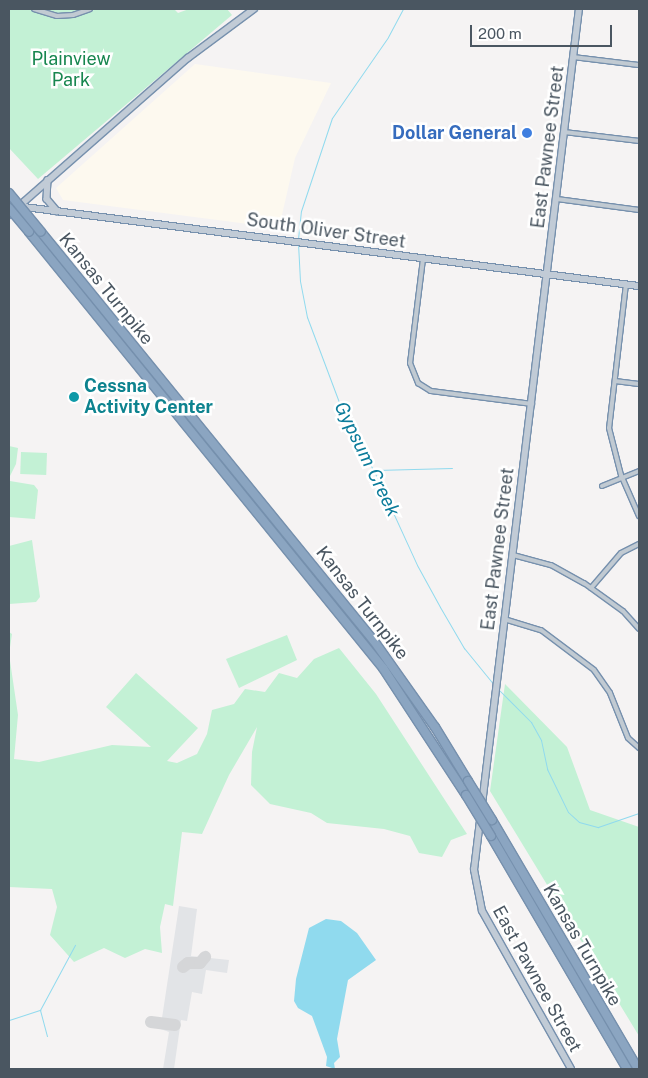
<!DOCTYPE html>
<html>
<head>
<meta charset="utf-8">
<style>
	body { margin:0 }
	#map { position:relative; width:648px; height:1078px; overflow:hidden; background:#f5f3f3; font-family:"Public Sans",sans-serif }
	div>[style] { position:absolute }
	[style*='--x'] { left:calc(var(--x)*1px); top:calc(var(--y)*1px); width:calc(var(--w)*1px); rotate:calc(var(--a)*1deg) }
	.commercial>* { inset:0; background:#fdf9ef }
	.airport>* { inset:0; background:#e2e4e7 }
	.green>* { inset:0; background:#c3f1d5; transform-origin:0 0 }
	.water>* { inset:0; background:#90daee }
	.stream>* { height:1px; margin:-0.5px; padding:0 0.5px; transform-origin:0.5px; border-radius:0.5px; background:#90daee }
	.taxiway>* { height:12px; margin:-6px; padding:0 6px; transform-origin:6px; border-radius:6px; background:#d5d6d8 }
	.roads { filter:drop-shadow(1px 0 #7690ad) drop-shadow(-1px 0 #7690ad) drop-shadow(0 1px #7690ad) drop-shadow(0 -1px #7690ad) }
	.street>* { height:4px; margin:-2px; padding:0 2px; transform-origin:2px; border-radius:2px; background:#c1cad2 }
	.secondary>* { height:5.5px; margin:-2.75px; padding:0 2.75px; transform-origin:2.75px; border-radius:2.75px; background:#c1cbd6 }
	.highway>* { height:8px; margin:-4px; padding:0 4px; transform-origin:4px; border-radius:4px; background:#8ba5c1 }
	.bridges { filter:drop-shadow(1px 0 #7690ad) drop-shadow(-1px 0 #7690ad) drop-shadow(0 1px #7690ad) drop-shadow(0 -1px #7690ad) }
	.highway-bridge>* { height:8px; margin:-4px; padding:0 4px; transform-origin:4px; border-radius:4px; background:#8ba5c1 }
	.dots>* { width:14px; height:14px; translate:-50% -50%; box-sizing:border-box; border:2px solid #fff; border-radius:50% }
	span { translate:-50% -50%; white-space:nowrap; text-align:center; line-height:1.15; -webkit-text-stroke:5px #fff; paint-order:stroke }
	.park-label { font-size:18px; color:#17864f }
	.shop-label { font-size:18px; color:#366cbe; font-weight:700 }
	.right { translate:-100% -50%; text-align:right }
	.street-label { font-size:18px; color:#4a5661 }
	.culture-label { font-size:18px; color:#0d838f; font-weight:700 }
	.left { translate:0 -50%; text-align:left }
	.water-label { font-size:19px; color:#0c7c9b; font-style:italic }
	.frame { position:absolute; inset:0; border:10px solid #4a5661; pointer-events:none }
	.scale { position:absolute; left:470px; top:25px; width:142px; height:22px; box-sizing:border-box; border:2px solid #4a5661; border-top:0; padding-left:6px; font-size:15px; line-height:18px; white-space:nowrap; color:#4a5661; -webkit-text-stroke:4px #fff; paint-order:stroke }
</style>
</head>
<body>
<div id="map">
	<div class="commercial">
		<div style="clip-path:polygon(195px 64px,331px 83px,295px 158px,279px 228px,63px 200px,56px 188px)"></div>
	</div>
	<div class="airport">
		<div style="clip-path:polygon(179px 906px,197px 909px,191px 956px,229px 960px,227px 973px,206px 970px,202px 994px,192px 992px,187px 1021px,181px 1020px,174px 1069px,163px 1069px,169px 1032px,147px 1024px,151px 1018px,162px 1018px)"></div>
	</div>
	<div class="green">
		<div style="clip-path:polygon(9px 9px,174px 9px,178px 13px,189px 9px,227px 9px,232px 15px,38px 179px,9px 148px)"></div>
		<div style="clip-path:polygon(9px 446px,18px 448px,16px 464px,9px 478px)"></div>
		<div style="left:21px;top:452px;width:26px;height:22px;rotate:2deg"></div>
		<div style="clip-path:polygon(10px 481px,34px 485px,38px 490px,35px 519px,9px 517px)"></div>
		<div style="clip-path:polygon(32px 540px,40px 597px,36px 602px,9px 604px,9px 546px)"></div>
		<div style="clip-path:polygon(9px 632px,12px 634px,9px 654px,18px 715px,14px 759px,39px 762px,112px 745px,151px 747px,106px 707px,136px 673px,198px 728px,167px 761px,177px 763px,197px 754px,207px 734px,212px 710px,234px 704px,245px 689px,265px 692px,279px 673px,297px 678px,314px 659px,339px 648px,376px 694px,467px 834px,451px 840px,442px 857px,419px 853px,410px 836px,384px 829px,327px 823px,311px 813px,270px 804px,251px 785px,252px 752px,257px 727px,229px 775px,202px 834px,182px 832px,173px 906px,165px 904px,160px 927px,162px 953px,145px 949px,125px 958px,104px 948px,74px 962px,50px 935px,57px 907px,52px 889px,9px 887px)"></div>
		<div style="clip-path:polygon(287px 635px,297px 660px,239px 688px,226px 659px)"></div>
		<div style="clip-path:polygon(505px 684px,567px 747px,590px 810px,639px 827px,639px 1036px,490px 791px)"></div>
	</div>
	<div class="water">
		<div style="clip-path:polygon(326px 919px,341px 921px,357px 933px,376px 960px,348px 980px,337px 1039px,340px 1057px,334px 1063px,335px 1069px,326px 1066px,327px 1057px,312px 1016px,298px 1008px,294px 1001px,296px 979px,309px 928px)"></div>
	</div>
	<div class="stream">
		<div style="--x:298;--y:239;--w:28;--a:-84"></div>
		<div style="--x:301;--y:211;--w:98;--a:-71.6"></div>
		<div style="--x:332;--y:118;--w:98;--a:-55.3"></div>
		<div style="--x:388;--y:37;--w:32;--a:-62"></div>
		<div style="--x:298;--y:243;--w:38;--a:87"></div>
		<div style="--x:300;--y:281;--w:37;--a:79"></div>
		<div style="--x:307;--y:317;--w:125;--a:69.4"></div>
		<div style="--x:351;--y:434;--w:44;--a:58.1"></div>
		<div style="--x:374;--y:471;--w:103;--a:65.4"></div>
		<div style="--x:417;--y:565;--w:48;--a:61.3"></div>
		<div style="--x:440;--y:607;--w:48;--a:59.7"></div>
		<div style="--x:464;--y:648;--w:49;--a:50.8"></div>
		<div style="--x:376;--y:470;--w:76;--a:-1.5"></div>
		<div style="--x:498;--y:689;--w:47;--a:45"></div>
		<div style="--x:531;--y:722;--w:21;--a:61"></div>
		<div style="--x:541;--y:740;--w:30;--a:78"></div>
		<div style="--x:547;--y:769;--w:48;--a:64"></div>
		<div style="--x:568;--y:812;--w:15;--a:42"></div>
		<div style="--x:579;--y:822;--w:20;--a:15"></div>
		<div style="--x:598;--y:827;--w:43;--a:-18.9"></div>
		<div style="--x:40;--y:1010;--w:27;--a:75"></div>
		<div style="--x:9;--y:1020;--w:33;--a:-18"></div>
		<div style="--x:40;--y:1010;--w:74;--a:-61.7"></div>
	</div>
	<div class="taxiway">
		<div style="--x:183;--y:967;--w:6;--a:-39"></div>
		<div style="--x:188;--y:963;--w:12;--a:0"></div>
		<div style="--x:200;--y:963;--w:8;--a:-50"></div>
		<div style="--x:151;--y:1022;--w:24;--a:7"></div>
	</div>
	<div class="roads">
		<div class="street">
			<div style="--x:34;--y:9;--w:24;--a:17"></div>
			<div style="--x:57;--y:16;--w:16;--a:-4"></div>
			<div style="--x:73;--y:15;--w:18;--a:-19"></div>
			<div style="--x:573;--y:57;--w:66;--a:6.9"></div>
			<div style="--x:564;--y:132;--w:76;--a:6.8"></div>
			<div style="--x:557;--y:199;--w:83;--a:7.6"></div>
			<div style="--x:423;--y:259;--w:105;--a:97.1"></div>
			<div style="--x:410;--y:363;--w:22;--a:68"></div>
			<div style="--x:418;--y:383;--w:15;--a:32"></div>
			<div style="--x:431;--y:391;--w:102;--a:7.3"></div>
			<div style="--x:626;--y:284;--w:145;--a:96.7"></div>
			<div style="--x:609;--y:428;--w:49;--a:75.7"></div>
			<div style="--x:621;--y:475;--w:45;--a:66.3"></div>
			<div style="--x:615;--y:381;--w:24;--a:7"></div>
			<div style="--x:602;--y:486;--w:40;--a:-22"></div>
			<div style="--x:513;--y:555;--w:39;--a:15"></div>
			<div style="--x:551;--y:565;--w:38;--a:29"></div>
			<div style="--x:584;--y:583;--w:48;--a:35.7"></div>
			<div style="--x:623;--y:611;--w:24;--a:48"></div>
			<div style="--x:591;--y:588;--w:46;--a:-49.4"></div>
			<div style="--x:621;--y:553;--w:20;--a:-27"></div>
			<div style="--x:504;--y:619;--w:39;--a:17"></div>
			<div style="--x:541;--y:630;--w:66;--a:37"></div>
			<div style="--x:594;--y:670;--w:28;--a:55"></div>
			<div style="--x:610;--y:693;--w:48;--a:68.2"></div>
			<div style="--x:628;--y:738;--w:15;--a:42"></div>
		</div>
		<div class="secondary">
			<div style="--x:48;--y:180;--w:19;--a:93"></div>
			<div style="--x:47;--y:199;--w:16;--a:50"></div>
			<div style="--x:9;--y:205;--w:635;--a:7.33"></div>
			<div style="--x:9;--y:215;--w:238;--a:-41.3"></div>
			<div style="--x:188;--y:58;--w:82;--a:-36.6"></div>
			<div style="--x:571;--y:1069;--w:181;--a:-119.4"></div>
			<div style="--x:482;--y:911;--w:42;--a:-101"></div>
			<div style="--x:474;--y:870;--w:867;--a:-83.05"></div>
		</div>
		<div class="highway">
			<div style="--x:29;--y:232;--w:562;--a:50.93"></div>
			<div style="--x:383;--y:668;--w:152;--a:56.8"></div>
			<div style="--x:41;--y:232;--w:527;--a:50.85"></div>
			<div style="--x:374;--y:641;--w:105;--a:54.7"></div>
			<div style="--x:435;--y:727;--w:63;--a:58.6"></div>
			<div style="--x:492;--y:820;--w:289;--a:59.6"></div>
			<div style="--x:491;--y:836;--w:270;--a:59.7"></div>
		</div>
	</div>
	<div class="bridges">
		<div class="highway-bridge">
			<div style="--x:9;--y:193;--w:50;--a:50.6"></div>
			<div style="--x:9;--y:208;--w:31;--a:50"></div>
			<div style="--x:468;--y:781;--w:46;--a:58.4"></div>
			<div style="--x:466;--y:795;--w:48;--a:58.6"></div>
		</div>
	</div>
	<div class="dots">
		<div style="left:527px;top:133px;background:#3f7fe0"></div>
		<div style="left:74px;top:397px;background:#0f9aa8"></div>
	</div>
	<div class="park-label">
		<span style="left:71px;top:70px">Plainview<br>Park</span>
	</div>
	<div class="shop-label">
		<span class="right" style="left:517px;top:133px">Dollar General</span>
	</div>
	<div class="street-label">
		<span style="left:548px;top:147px;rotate:-83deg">East Pawnee Street</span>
		<span style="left:326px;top:231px;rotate:8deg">South Oliver Street</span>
		<span style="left:106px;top:289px;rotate:51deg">Kansas Turnpike</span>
		<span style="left:498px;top:549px;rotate:-83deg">East Pawnee Street</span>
		<span style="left:362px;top:603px;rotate:52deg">Kansas Turnpike</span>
		<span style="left:582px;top:945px;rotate:60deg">Kansas Turnpike</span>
		<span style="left:537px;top:979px;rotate:61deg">East Pawnee Street</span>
	</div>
	<div class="culture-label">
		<span class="left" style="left:84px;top:397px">Cessna<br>Activity Center</span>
	</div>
	<div class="water-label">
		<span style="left:367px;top:459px;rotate:64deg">Gypsum Creek</span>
	</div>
	<div class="frame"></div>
	<div class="scale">200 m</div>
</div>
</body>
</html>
